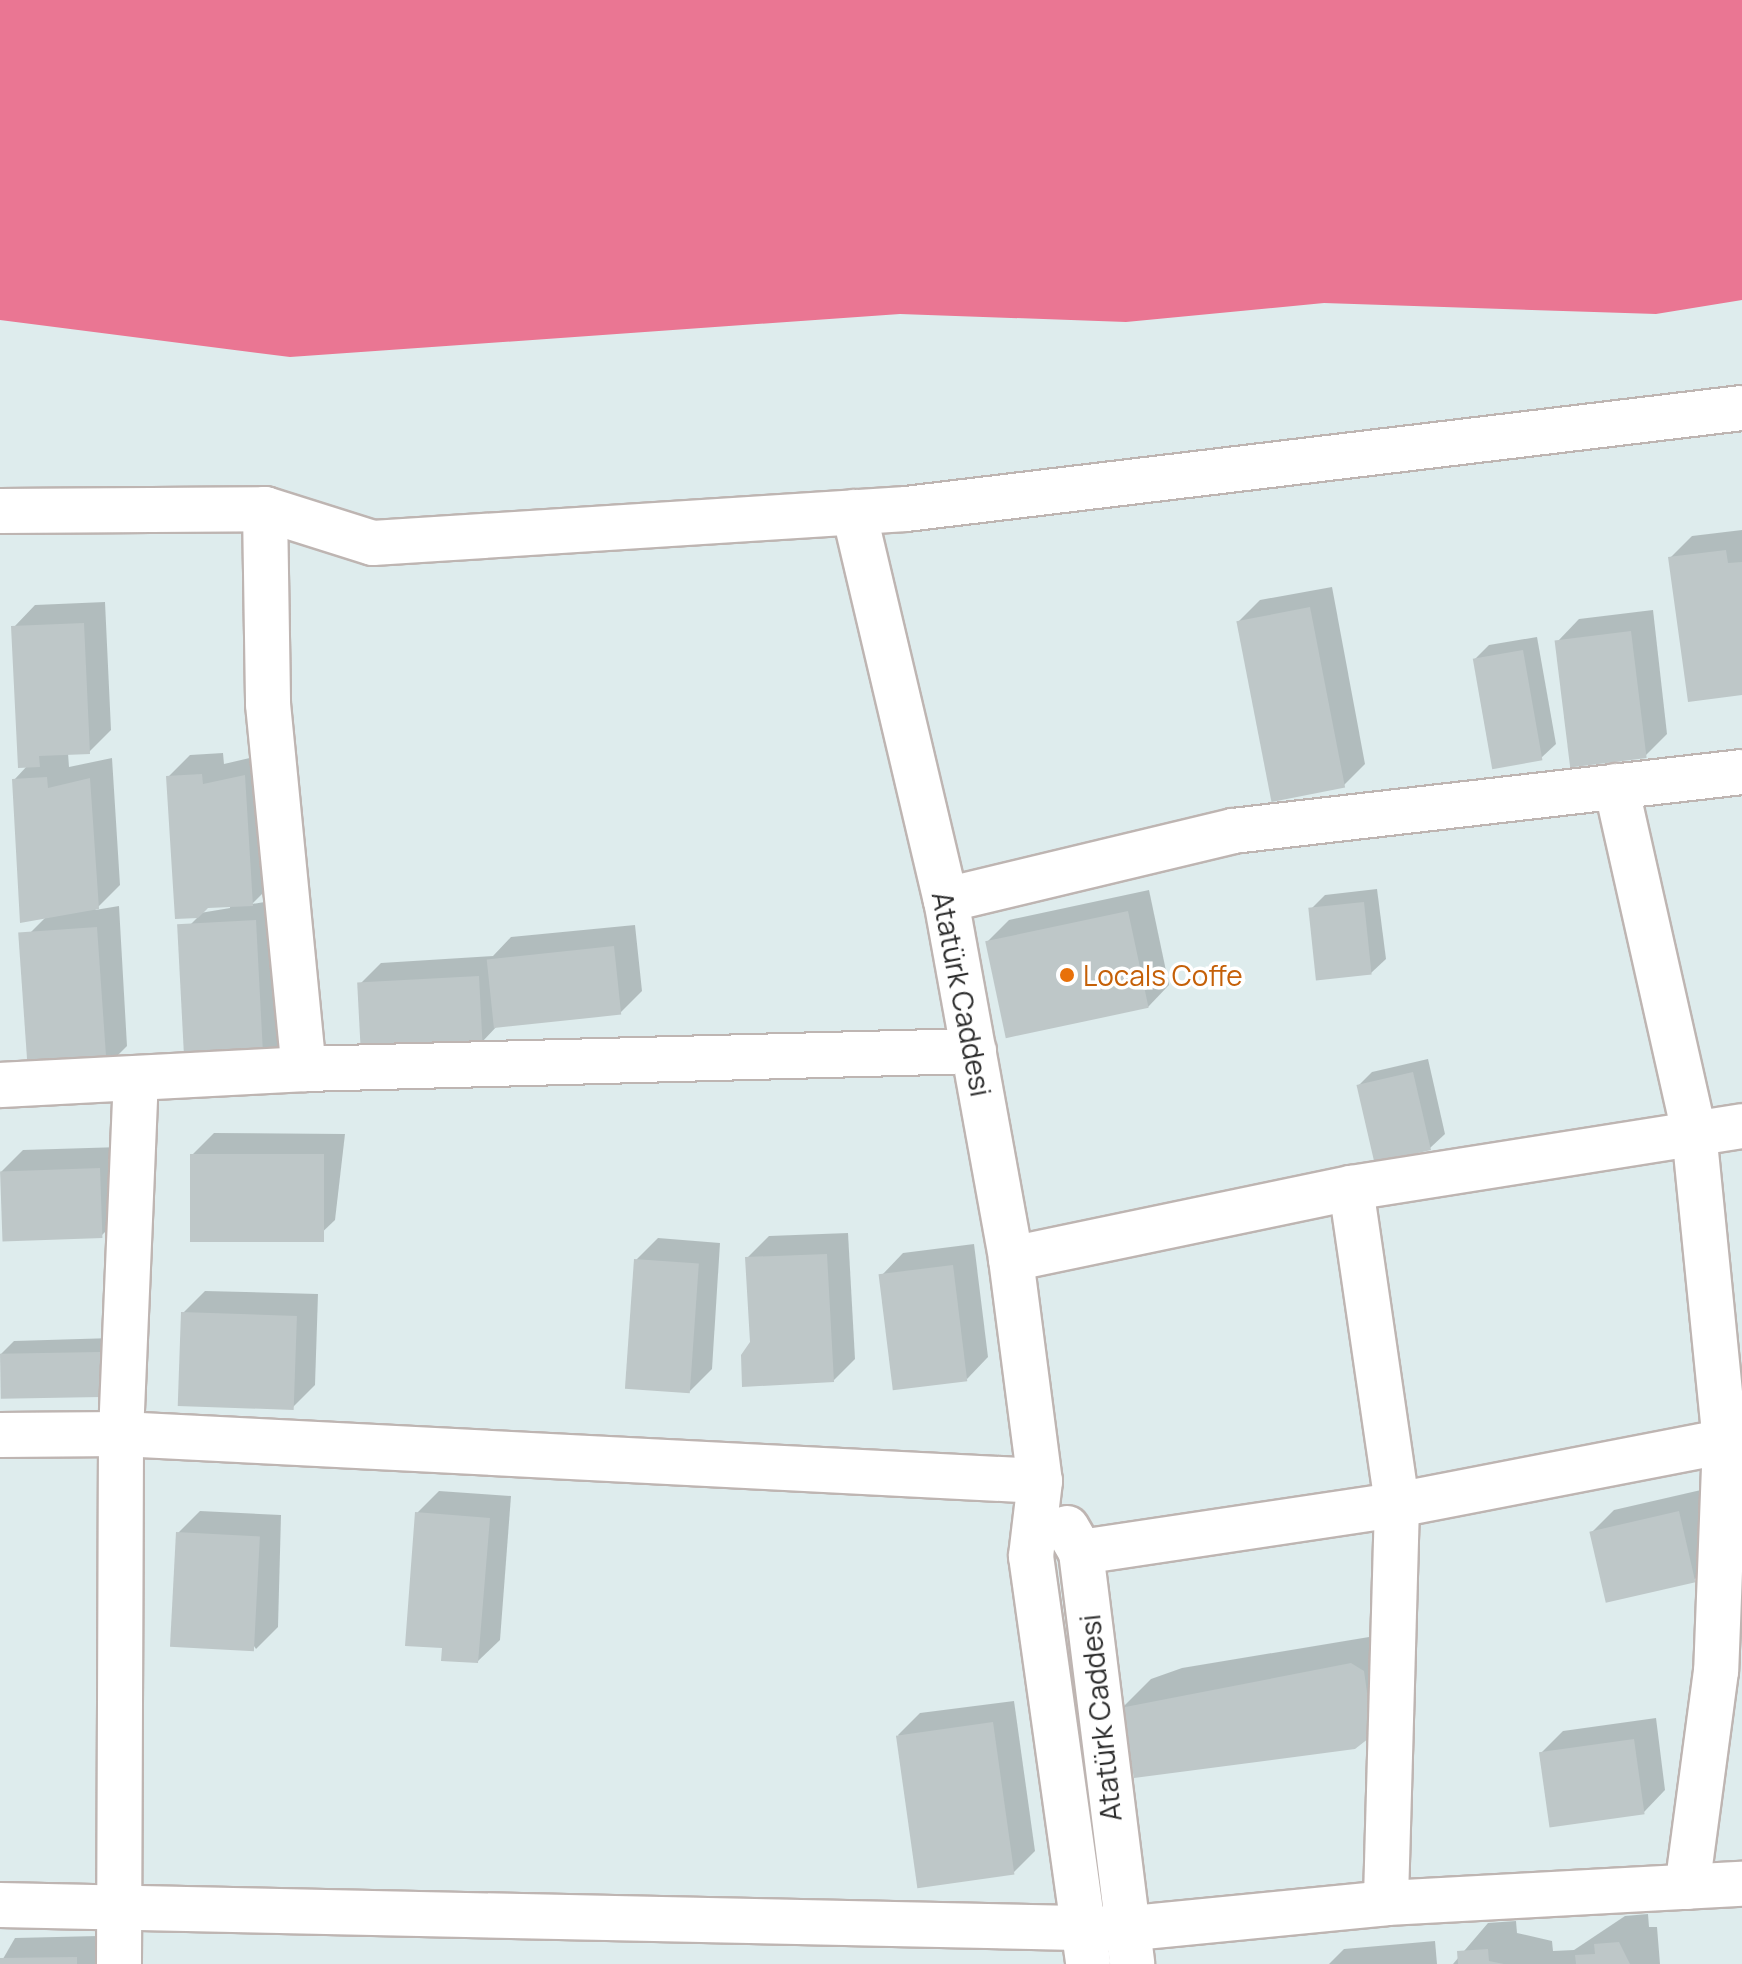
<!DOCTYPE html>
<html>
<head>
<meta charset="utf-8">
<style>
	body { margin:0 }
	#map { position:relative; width:1742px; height:1964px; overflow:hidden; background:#deeced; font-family:Manrope,sans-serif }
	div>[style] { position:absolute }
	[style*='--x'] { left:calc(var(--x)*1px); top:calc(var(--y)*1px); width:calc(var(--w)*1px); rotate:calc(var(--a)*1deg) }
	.water>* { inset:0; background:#ea7693 }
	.shadow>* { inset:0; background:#0003 }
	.building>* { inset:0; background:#bec7c8; transform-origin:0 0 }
	.roads { filter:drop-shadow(2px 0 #beb5b2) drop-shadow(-2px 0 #beb5b2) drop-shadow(0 2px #beb5b2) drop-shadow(0 -2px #beb5b2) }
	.minor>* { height:44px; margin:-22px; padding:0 22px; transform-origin:22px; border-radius:22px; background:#fff }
	.dots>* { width:22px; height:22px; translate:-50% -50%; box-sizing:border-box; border:4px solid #fff; border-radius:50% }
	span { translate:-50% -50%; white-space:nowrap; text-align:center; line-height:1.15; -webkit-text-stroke:7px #fff; paint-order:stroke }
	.food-label { font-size:28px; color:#c56008 }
	.left { translate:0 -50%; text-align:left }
	.street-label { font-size:28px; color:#2b2b2b }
</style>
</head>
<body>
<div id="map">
	<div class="water">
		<div style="clip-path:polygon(0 0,1742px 0,1742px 300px,1656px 314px,1324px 303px,1126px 322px,900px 314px,290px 357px,0 320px)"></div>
	</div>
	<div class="shadow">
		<div style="clip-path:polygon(1742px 530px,1742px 692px,1670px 558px,1692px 536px)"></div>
		<div style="clip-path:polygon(1332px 587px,1365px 764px,1343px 786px,1238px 622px,1260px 600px)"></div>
		<div style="clip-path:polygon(105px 602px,111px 730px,89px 752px,68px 753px,69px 767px,112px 758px,120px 885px,95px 910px,119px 906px,127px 1046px,105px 1068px,22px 941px,47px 916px,14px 780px,28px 765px,14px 627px,35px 605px)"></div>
		<div style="clip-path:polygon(1653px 610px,1667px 734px,1645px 756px,1558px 641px,1579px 619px)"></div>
		<div style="clip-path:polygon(1537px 637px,1556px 744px,1541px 758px,1475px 659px,1489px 645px)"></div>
		<div style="clip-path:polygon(evenodd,223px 753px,224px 764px,266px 754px,274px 882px,252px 904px,277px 900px,285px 1040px,263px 1062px,180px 935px,199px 916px,168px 777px,190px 755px,223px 753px,230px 905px,230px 908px,200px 913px,207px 906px,230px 905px)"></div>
		<div style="clip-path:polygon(1377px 889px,1386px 959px,1371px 973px,1310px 910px,1325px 895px)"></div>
		<div style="clip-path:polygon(1149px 890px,1169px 985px,1148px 1007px,987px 942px,1009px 920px)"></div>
		<div style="clip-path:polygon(635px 925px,642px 991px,620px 1013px,499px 1024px,482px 1042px,359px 985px,381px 963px,493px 956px,511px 937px)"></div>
		<div style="clip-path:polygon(1428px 1059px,1445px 1134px,1430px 1148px,1358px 1086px,1372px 1072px)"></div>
		<div style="clip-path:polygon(214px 1133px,345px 1134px,335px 1220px,313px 1241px,192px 1155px)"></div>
		<div style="clip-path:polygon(121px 1147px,123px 1214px,101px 1236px,1px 1172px,23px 1150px)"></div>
		<div style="clip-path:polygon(848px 1233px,855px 1359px,833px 1381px,752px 1343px,747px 1258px,769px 1236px)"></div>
		<div style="clip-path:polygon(658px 1238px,720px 1243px,712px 1369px,690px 1391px,636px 1260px)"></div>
		<div style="clip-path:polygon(974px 1244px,988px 1357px,967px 1379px,882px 1275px,903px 1253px)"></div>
		<div style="clip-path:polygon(205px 1291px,318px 1294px,315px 1385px,293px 1407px,183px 1313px)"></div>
		<div style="clip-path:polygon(113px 1338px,100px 1395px,0 1355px,14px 1341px)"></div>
		<div style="clip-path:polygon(1701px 1490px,1716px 1558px,1694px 1580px,1592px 1532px,1614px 1510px)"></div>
		<div style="clip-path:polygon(439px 1491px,511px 1496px,500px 1640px,478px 1661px,444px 1646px,417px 1513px)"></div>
		<div style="clip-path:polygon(200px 1511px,281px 1515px,278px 1627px,256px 1649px,178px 1533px)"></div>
		<div style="clip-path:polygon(1381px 1635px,1401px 1705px,1354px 1747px,1122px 1708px,1151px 1679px,1182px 1668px)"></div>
		<div style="clip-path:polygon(1014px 1701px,1035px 1851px,1013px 1873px,898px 1735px,920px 1713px)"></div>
		<div style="clip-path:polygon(1656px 1718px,1665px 1790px,1644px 1812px,1541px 1753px,1563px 1731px)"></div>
		<div style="clip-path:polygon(1648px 1914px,1649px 1927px,1657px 1927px,1660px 1964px,1453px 1964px,1488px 1923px,1516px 1921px,1517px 1933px,1552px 1941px,1553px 1951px,1574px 1950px,1625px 1916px)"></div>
		<div style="clip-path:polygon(98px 1936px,99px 1964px,0 1964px,15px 1938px)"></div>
		<div style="clip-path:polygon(1435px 1941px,1437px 1964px,1329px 1964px,1344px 1949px)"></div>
	</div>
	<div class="building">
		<div style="clip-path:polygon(1726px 550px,1728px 563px,1742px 562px,1742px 695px,1688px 702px,1668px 557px)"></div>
		<div style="left:1310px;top:607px;width:184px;height:75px;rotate:79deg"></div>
		<div style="clip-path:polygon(84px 623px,90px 754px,39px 756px,40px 767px,18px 768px,11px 626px)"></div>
		<div style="left:1631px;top:631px;width:128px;height:77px;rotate:83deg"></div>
		<div style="left:1523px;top:650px;width:112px;height:51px;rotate:80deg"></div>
		<div style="clip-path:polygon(202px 774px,203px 784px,245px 775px,253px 906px,208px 908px,198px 918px,175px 919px,166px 776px)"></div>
		<div style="clip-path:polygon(47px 777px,48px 788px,90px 778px,99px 909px,20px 923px,12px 779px)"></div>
		<div style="left:1364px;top:902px;width:73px;height:56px;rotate:84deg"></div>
		<div style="left:1128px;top:911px;width:99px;height:146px;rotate:78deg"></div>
		<div style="left:256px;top:920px;width:143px;height:79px;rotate:87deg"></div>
		<div style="left:97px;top:927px;width:143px;height:79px;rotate:86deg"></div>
		<div style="left:614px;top:946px;width:69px;height:128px;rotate:84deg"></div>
		<div style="left:479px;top:976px;width:68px;height:122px;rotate:87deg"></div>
		<div style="left:1413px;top:1072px;width:80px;height:58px;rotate:77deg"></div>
		<div style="left:190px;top:1154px;width:134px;height:88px"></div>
		<div style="left:100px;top:1168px;width:70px;height:100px;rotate:88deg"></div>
		<div style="clip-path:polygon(827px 1254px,834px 1382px,742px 1387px,741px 1355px,750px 1342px,745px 1257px)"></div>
		<div style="left:634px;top:1259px;width:65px;height:130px;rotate:4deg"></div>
		<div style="left:953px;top:1265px;width:117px;height:75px;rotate:83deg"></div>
		<div style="left:181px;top:1312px;width:116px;height:94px;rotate:2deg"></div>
		<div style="left:100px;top:1352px;width:45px;height:100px;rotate:89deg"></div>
		<div style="left:1679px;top:1511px;width:73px;height:92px;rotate:77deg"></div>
		<div style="clip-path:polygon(415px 1512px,490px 1518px,478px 1663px,441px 1661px,442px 1648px,405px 1646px)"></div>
		<div style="left:176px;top:1532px;width:84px;height:115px;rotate:3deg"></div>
		<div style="clip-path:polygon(1351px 1663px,1364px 1671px,1373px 1735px,1355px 1749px,1134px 1778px,1120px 1708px)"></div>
		<div style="left:993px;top:1722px;width:154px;height:98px;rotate:82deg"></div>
		<div style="left:1634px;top:1739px;width:76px;height:96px;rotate:82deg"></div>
		<div style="clip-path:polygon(1619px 1942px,1630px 1964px,1576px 1964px,1575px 1955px,1595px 1954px,1594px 1944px)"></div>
		<div style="clip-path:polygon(1488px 1949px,1489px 1961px,1504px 1964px,1458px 1964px,1457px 1951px)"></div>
		<div style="clip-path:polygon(77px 1957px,77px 1964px,0 1964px,0 1958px)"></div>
	</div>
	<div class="roads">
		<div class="minor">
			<div style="--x:265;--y:509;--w:195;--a:89.1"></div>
			<div style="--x:268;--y:704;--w:367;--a:84.4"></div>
			<div style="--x:0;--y:511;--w:265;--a:-0.4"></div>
			<div style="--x:265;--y:509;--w:113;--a:17.5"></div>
			<div style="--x:373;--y:543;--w:534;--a:-3.65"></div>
			<div style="--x:906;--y:509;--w:842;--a:-6.89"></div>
			<div style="--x:854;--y:512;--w:399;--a:76.7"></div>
			<div style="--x:946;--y:900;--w:365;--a:79.7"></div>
			<div style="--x:1011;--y:1259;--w:224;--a:82.6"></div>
			<div style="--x:1040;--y:1481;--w:76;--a:96.8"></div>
			<div style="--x:1031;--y:1556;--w:412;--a:82"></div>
			<div style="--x:1616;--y:786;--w:355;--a:77.3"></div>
			<div style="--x:1694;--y:1132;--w:311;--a:84.3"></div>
			<div style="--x:1725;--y:1441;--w:230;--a:92.2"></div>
			<div style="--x:1716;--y:1671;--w:218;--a:97.6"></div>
			<div style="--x:946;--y:900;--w:295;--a:-13.5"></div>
			<div style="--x:1233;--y:831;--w:512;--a:-6.61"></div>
			<div style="--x:0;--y:1085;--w:304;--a:-3"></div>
			<div style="--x:304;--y:1069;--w:670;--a:-1.54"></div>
			<div style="--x:1351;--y:1188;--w:320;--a:81.7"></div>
			<div style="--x:1397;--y:1505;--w:398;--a:91.6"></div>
			<div style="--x:1011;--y:1259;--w:347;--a:-11.8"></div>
			<div style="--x:1351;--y:1188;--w:396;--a:-9"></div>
			<div style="--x:0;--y:1435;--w:121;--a:-0.5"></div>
			<div style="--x:121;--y:1434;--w:920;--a:2.93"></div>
			<div style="--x:1067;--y:1528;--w:28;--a:60"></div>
			<div style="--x:1081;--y:1552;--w:415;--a:82.9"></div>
			<div style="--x:1081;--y:1552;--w:319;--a:-8.5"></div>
			<div style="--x:1397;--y:1505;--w:334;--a:-11"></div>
			<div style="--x:0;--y:1905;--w:1123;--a:1.22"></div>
			<div style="--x:1123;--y:1929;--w:264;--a:-5.6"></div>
			<div style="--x:1386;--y:1903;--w:357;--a:-3.1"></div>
			<div style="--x:119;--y:1964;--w:530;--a:-89.78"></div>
			<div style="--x:121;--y:1434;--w:356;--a:-87.6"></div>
		</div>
	</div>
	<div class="dots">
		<div style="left:1067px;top:975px;background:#e8710a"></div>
	</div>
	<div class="food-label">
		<span class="left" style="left:1083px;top:975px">Locals Coffe</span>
	</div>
	<div class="street-label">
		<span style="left:962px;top:994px;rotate:79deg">Atatürk Caddesi</span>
		<span style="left:1100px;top:1718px;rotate:-96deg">Atatürk Caddesi</span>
	</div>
</div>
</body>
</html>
